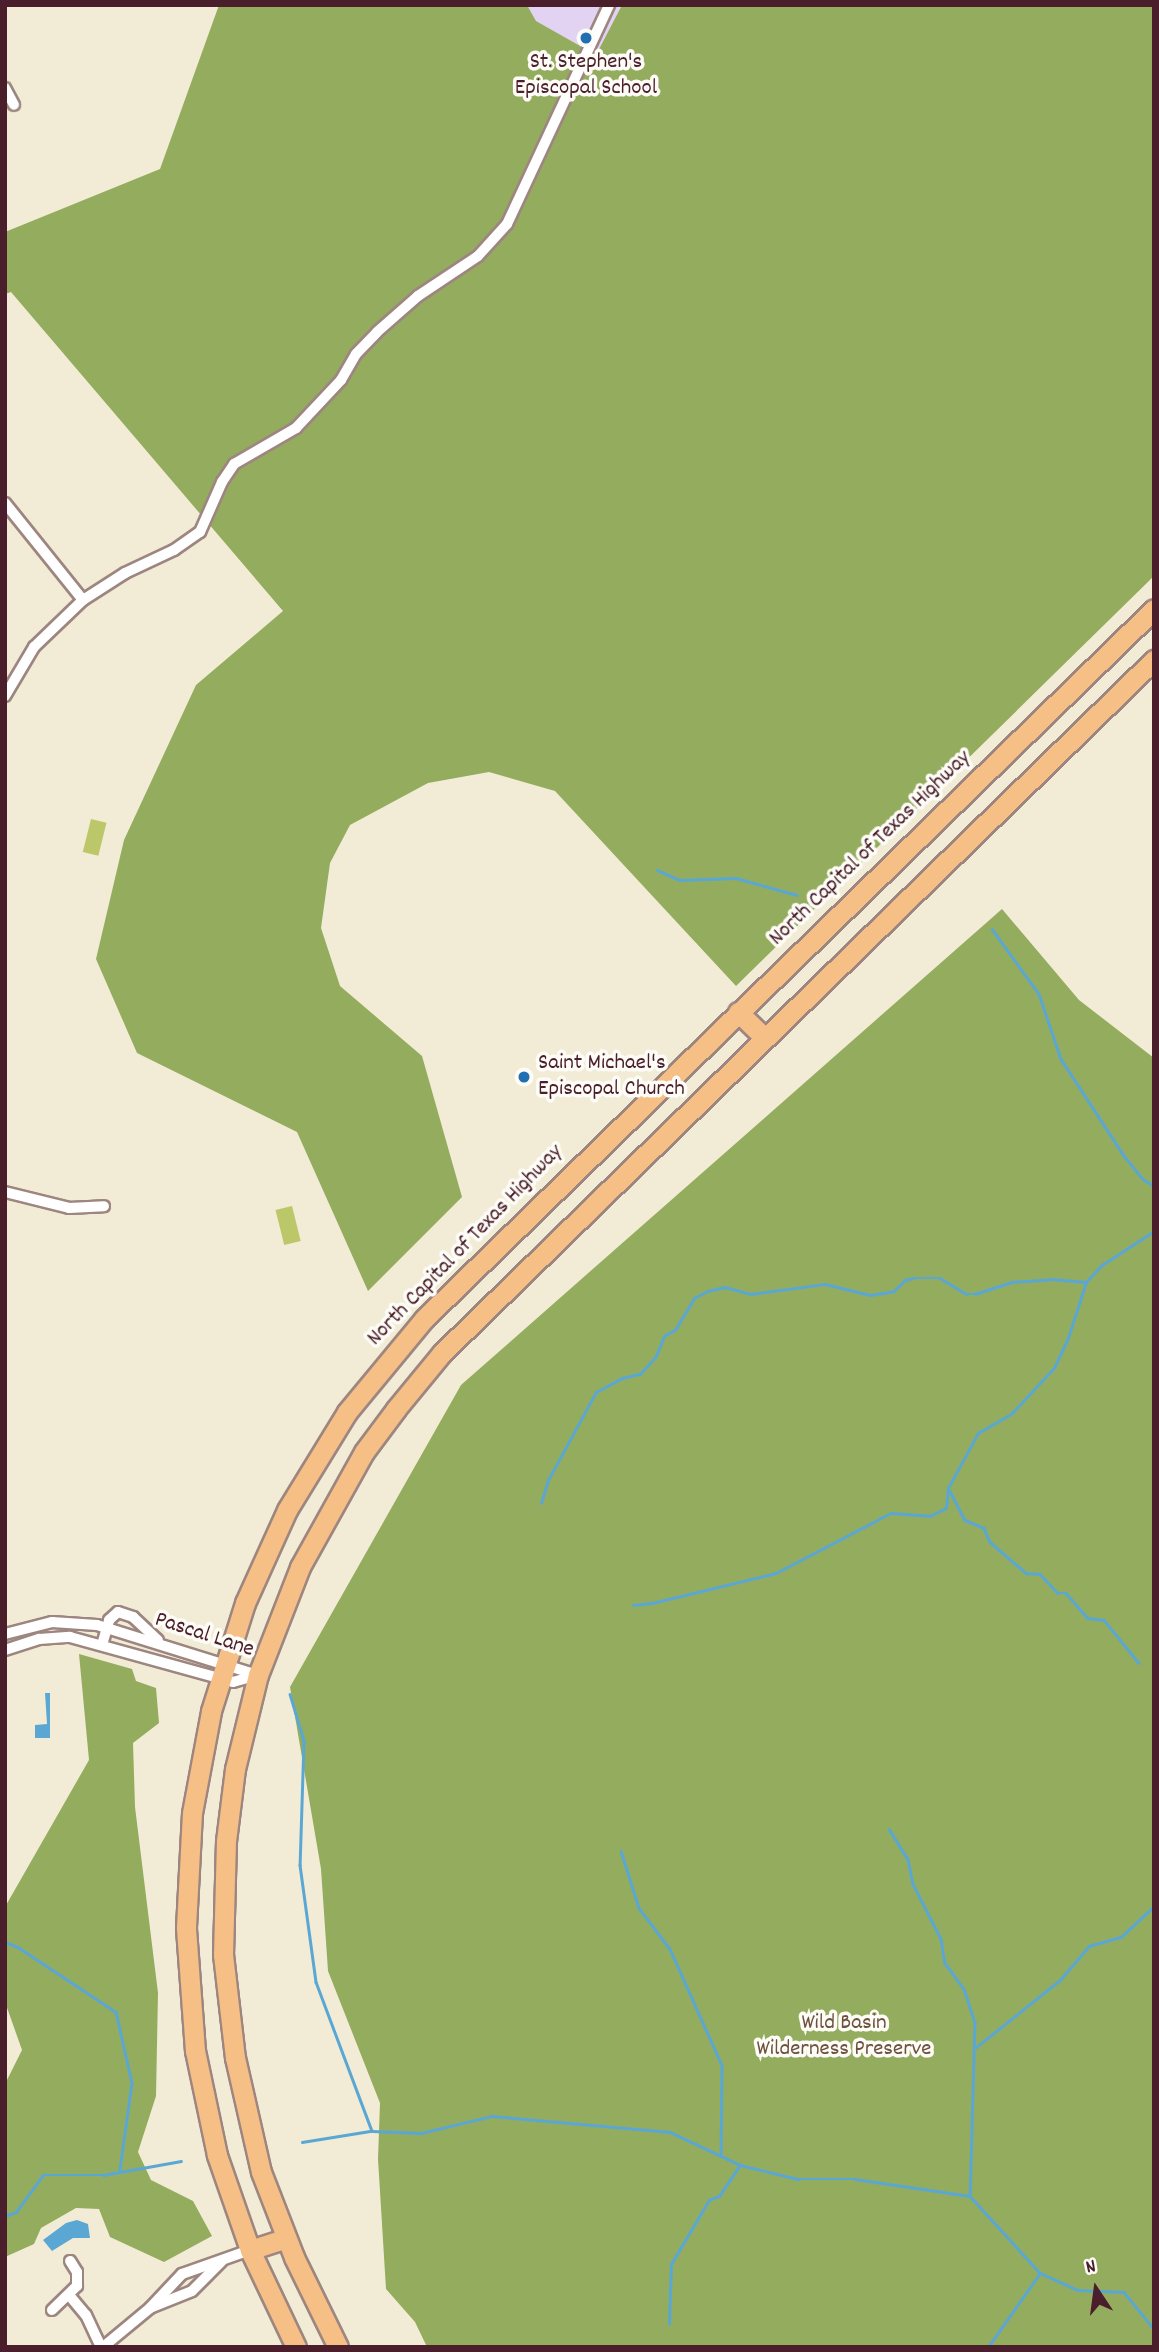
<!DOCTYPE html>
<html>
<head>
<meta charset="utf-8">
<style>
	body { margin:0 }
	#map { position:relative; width:1159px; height:2352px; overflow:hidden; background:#f2ecd6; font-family:Dekko,sans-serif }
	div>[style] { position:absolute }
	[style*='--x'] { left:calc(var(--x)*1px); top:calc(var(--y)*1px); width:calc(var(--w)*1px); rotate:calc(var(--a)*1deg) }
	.built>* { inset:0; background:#e3d3f2 }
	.green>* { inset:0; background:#bbc769; transform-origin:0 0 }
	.forest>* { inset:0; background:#94ac5d }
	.water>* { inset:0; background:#5ba7d4 }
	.stream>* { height:2.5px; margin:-1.25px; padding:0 1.25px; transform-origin:1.25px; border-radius:1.25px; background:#5ba7d4 }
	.roads { filter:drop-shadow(2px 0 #9e8680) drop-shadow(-2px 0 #9e8680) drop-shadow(0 2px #9e8680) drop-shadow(0 -2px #9e8680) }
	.street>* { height:10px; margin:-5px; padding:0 5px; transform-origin:5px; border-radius:5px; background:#fff }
	.highway>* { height:19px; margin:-9.5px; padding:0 9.5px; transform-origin:9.5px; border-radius:9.5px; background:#f5bf86 }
	.dots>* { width:19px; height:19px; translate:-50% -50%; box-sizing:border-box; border:4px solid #fdfcf7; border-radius:50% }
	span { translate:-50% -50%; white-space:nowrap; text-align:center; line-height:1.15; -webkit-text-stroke:7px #fdfcf7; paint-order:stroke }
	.poi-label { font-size:23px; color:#4a1f2b }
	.left { translate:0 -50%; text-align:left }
	.street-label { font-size:23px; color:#4a1f2b }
	.park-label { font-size:23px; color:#6c513e }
	.frame { position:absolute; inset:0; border:7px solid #4a1f2b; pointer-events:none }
	.north { position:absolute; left:1061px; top:2254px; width:70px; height:70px; -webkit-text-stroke:5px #fdfcf7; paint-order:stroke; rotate:347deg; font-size:19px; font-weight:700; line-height:28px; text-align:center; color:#4a1f2b }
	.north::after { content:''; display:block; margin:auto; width:24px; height:32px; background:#4a1f2b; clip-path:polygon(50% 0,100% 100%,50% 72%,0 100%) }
</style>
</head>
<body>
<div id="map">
	<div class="built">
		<div style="clip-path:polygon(527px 5px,622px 5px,596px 56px,536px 21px)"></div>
	</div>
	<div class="green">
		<div style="left:91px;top:819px;width:16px;height:34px;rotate:14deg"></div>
		<div style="left:292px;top:1206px;width:36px;height:17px;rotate:76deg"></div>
	</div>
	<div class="forest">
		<div style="clip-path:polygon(219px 5px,527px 5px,536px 21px,596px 55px,622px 5px,1154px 5px,1154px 576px,736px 986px,555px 791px,489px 772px,428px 783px,350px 825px,330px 863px,321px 928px,340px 986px,422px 1056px,462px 1197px,368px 1291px,297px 1132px,137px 1053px,96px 959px,124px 840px,196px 685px,283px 611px,11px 292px,5px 294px,5px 232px,160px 169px)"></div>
		<div style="clip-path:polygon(1002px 909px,1079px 1000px,1154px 1058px,1154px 2347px,427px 2347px,415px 2322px,386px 2289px,378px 2159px,380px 2103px,328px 1971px,321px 1869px,290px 1687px,461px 1385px)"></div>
		<div style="clip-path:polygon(79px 1654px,132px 1669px,136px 1681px,156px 1688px,159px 1723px,133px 1743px,135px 1807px,158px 1993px,156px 2096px,138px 2152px,151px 2180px,193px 2201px,212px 2236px,164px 2262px,110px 2237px,99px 2209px,76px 2208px,41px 2228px,34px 2244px,5px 2257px,5px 2084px,22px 2050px,5px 2002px,5px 1907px,89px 1760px)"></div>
	</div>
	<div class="water">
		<div style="clip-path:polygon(45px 1693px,50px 1693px,50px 1738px,35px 1738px,35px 1725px,47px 1724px)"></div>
		<div style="clip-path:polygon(77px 2220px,88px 2224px,90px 2238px,73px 2238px,52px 2251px,43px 2240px,66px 2223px)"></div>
	</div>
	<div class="stream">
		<div style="--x:657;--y:870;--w:24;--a:24"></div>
		<div style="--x:679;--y:880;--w:57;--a:-2"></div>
		<div style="--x:736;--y:878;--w:63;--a:15.6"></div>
		<div style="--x:992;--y:929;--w:80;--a:54.1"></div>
		<div style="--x:1039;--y:994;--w:69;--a:71.3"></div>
		<div style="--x:1061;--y:1059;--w:117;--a:56.9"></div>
		<div style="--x:1125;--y:1157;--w:28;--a:51"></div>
		<div style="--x:1143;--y:1179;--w:13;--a:32"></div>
		<div style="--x:950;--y:1491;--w:33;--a:63"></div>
		<div style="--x:965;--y:1520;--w:21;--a:23"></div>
		<div style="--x:984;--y:1528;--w:15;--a:67"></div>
		<div style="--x:990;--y:1542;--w:48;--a:40.7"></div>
		<div style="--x:1026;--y:1573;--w:14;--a:4"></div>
		<div style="--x:1040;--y:1574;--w:26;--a:47"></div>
		<div style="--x:1058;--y:1593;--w:8;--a:0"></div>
		<div style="--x:1066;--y:1593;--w:33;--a:49"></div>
		<div style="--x:1088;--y:1618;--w:16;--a:7"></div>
		<div style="--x:1104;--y:1620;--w:55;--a:50.9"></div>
		<div style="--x:541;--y:1503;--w:24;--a:-73"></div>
		<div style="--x:548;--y:1480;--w:100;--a:-61.4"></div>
		<div style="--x:596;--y:1392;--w:30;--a:-28"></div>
		<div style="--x:622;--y:1378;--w:18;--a:-13"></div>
		<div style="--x:640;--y:1374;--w:24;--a:-48"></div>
		<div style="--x:656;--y:1356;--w:22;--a:-68"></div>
		<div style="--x:664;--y:1336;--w:13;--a:-29"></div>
		<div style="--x:675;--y:1330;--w:37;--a:-59"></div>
		<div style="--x:694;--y:1298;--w:16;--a:-27"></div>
		<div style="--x:708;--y:1291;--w:17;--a:-13"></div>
		<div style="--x:725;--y:1287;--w:27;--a:15"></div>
		<div style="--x:751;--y:1294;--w:75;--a:-7.7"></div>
		<div style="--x:825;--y:1284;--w:46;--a:13.7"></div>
		<div style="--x:870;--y:1295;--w:24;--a:-9"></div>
		<div style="--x:894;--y:1291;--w:16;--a:-45"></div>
		<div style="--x:905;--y:1280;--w:9;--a:-13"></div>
		<div style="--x:914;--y:1278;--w:26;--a:0"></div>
		<div style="--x:940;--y:1278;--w:31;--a:31"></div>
		<div style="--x:967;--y:1294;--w:8;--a:0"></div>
		<div style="--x:975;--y:1294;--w:39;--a:-18"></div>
		<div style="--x:1012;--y:1282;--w:39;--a:-4"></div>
		<div style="--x:1051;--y:1279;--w:35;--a:5"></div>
		<div style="--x:633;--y:1605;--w:19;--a:-6"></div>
		<div style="--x:652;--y:1603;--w:128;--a:-13.6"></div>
		<div style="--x:776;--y:1573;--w:130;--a:-27.6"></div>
		<div style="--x:891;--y:1513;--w:39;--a:4"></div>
		<div style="--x:930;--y:1516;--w:18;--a:-27"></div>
		<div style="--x:946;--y:1508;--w:20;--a:-84"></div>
		<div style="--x:948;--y:1488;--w:63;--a:-61.4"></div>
		<div style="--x:978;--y:1433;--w:39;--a:-30"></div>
		<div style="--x:1012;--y:1413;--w:62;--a:-47"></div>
		<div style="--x:1054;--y:1368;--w:33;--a:-65"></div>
		<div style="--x:1068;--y:1338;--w:59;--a:-72.2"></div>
		<div style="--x:1086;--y:1282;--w:23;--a:-47"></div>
		<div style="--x:1102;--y:1265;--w:62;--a:-33.2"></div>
		<div style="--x:290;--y:1694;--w:49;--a:73.4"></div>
		<div style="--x:304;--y:1741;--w:124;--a:91.8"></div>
		<div style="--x:300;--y:1865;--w:118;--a:82.2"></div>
		<div style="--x:316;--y:1982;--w:159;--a:69.4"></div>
		<div style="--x:372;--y:2131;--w:49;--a:2.3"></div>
		<div style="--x:421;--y:2133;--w:73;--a:-13.5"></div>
		<div style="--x:492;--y:2116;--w:179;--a:5.1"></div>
		<div style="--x:670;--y:2132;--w:77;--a:25.2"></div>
		<div style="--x:740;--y:2165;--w:60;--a:13.6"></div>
		<div style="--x:798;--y:2179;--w:57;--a:0"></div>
		<div style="--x:855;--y:2179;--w:116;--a:8.4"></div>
		<div style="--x:889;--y:1829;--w:36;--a:58"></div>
		<div style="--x:908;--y:1859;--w:25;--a:79"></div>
		<div style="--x:913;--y:1884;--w:62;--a:63"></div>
		<div style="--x:941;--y:1939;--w:24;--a:81"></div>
		<div style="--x:945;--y:1963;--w:32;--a:54"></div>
		<div style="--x:964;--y:1989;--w:35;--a:72"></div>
		<div style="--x:975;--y:2022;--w:174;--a:91.6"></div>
		<div style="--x:970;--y:2196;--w:104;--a:47.7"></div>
		<div style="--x:1040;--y:2273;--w:42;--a:24.1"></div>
		<div style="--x:1078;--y:2290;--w:46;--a:2.5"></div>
		<div style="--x:1124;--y:2292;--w:48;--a:51"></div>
		<div style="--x:621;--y:1851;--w:60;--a:72.5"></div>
		<div style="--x:639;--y:1908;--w:51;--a:52.9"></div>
		<div style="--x:670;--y:1949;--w:127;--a:65.9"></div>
		<div style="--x:722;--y:2065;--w:90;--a:90.6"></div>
		<div style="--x:5;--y:1942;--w:14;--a:21"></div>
		<div style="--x:18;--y:1947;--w:118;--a:33.6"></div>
		<div style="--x:116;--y:2012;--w:73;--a:77.3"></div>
		<div style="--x:132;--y:2083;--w:88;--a:97.9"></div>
		<div style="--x:975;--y:2048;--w:109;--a:-38.7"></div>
		<div style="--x:1060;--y:1980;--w:45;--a:-49.5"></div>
		<div style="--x:1089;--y:1946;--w:33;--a:-16"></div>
		<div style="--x:1121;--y:1937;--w:45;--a:-43.2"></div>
		<div style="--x:302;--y:2142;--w:70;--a:-9.1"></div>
		<div style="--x:5;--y:2216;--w:12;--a:-20"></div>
		<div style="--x:16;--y:2212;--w:46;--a:-53.9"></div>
		<div style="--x:43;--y:2175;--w:60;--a:0"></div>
		<div style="--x:103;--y:2175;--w:79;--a:-10.2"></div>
		<div style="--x:669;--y:2324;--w:60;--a:-88.1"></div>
		<div style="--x:671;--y:2264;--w:74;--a:-59.3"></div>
		<div style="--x:709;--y:2200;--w:11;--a:-22"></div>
		<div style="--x:719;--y:2196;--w:37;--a:-56"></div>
		<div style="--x:988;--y:2347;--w:90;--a:-54.9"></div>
	</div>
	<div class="roads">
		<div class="street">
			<div style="--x:5;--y:88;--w:19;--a:62"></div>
			<div style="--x:5;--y:503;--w:124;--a:51.2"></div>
			<div style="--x:5;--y:696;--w:57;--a:-59.4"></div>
			<div style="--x:34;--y:647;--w:68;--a:-43.8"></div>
			<div style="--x:83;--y:600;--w:50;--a:-32.7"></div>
			<div style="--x:125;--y:573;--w:54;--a:-25.1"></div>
			<div style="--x:174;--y:550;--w:32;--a:-35"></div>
			<div style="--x:200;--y:532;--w:55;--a:-66.3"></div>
			<div style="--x:222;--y:482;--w:22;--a:-56"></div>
			<div style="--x:234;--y:464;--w:72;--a:-30.1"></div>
			<div style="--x:296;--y:428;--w:66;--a:-46.8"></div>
			<div style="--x:341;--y:380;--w:30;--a:-60"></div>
			<div style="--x:356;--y:354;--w:30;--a:-46"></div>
			<div style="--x:377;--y:332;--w:55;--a:-41.3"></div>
			<div style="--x:418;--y:296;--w:72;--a:-33.7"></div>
			<div style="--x:478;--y:256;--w:43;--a:-47.8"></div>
			<div style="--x:507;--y:224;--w:242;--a:-65"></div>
			<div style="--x:5;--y:1192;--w:66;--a:14"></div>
			<div style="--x:69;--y:1208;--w:35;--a:-3"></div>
			<div style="--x:5;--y:1634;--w:49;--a:-14.3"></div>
			<div style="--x:52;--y:1622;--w:45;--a:3.8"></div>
			<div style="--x:97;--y:1625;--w:169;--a:17.3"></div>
			<div style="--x:102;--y:1645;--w:26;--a:-74"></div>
			<div style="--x:109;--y:1620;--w:12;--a:-42"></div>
			<div style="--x:118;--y:1612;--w:16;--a:18"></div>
			<div style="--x:133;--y:1617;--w:34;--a:43"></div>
			<div style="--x:5;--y:1650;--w:36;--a:-18"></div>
			<div style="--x:39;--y:1639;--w:31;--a:-4"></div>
			<div style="--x:70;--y:1637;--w:169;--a:15.4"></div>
			<div style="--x:233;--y:1682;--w:26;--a:-16"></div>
			<div style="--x:69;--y:2295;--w:26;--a:50"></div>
			<div style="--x:86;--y:2315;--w:35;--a:65"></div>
			<div style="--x:152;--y:2307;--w:43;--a:-21.8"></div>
			<div style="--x:192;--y:2291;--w:42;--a:-45"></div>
			<div style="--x:52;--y:2310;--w:35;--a:-44"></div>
			<div style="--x:77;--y:2286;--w:14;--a:-90"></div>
			<div style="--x:77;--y:2272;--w:13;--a:-122"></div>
			<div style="--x:103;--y:2347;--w:61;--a:-39.7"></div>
			<div style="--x:150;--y:2308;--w:47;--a:-46.7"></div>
			<div style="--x:182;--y:2274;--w:72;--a:-19.4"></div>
		</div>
		<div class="highway">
			<div style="--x:738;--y:1012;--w:37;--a:44"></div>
			<div style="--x:250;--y:2250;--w:38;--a:-18"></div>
			<div style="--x:296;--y:2347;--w:107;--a:-115.4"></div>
			<div style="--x:250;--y:2250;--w:101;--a:-109.2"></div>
			<div style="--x:217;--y:2155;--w:106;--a:-101.9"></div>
			<div style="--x:195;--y:2051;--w:124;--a:-94.2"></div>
			<div style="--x:186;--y:1927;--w:114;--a:-87"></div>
			<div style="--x:192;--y:1813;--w:104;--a:-79.4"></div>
			<div style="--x:211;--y:1711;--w:113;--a:-72.5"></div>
			<div style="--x:245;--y:1603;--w:102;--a:-65.7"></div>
			<div style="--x:287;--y:1510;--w:115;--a:-58.5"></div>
			<div style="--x:347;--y:1412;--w:121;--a:-50.4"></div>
			<div style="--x:424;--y:1319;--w:1018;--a:-44.2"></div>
			<div style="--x:338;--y:2347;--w:100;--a:-116.1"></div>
			<div style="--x:294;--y:2257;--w:91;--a:-111.2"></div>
			<div style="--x:261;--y:2172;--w:117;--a:-102.8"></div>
			<div style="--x:235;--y:2058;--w:104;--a:-96.6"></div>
			<div style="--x:223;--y:1955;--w:114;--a:-88.5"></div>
			<div style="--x:226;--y:1841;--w:73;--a:-82.9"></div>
			<div style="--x:235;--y:1769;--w:97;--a:-76.3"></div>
			<div style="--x:258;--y:1675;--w:116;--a:-68.7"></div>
			<div style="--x:300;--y:1567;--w:132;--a:-60.9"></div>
			<div style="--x:364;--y:1452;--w:54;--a:-53.3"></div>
			<div style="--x:396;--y:1409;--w:72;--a:-50.6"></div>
			<div style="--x:442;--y:1353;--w:994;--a:-44.23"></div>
		</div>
	</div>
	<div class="dots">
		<div style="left:586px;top:38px;background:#1f6fb2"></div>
		<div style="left:524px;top:1077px;background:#1f6fb2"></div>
	</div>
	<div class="poi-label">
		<span style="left:586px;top:76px">St. Stephen's<br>Episcopal School</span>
		<span class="left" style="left:538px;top:1077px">Saint Michael's<br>Episcopal Church</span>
	</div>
	<div class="street-label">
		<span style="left:871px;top:849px;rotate:-44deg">North Capital of Texas Highway</span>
		<span style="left:466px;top:1246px;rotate:-46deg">North Capital of Texas Highway</span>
		<span style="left:204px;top:1636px;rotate:18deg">Pascal Lane</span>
	</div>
	<div class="park-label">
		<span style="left:844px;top:2037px">Wild Basin<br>Wilderness Preserve</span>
	</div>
	<div class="frame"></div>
	<div class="north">N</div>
</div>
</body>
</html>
